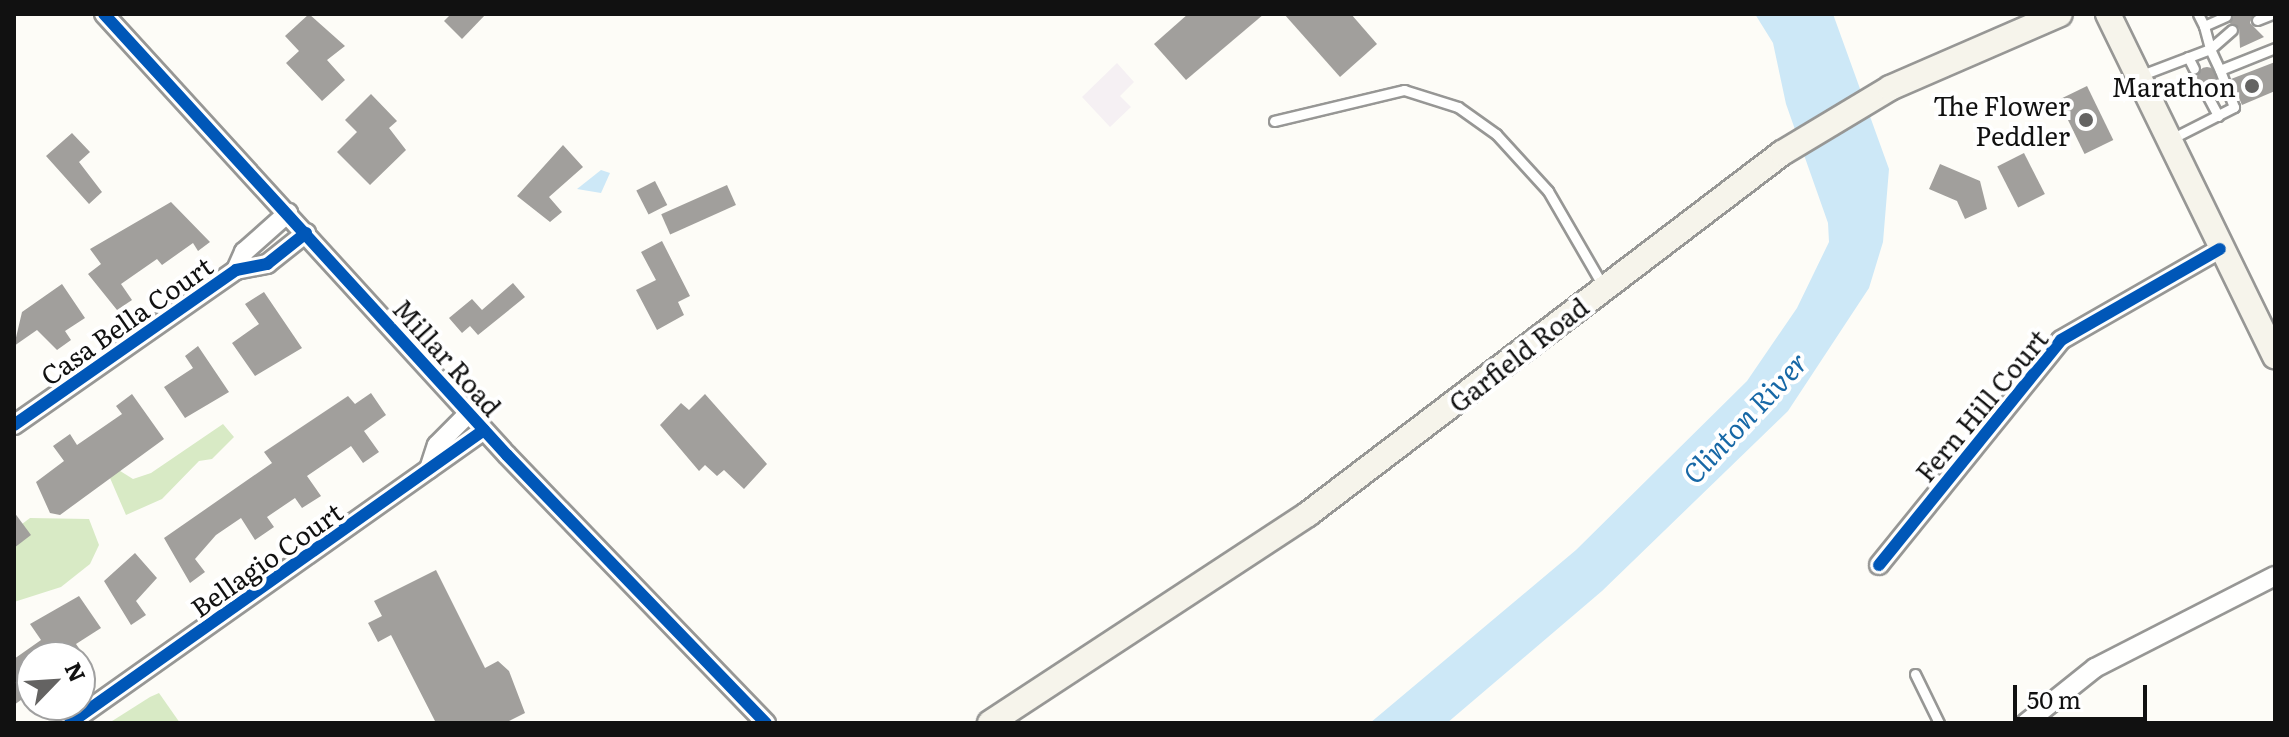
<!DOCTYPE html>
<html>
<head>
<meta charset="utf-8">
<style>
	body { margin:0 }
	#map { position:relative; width:2289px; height:737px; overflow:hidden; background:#fdfcf7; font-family:Literata,serif }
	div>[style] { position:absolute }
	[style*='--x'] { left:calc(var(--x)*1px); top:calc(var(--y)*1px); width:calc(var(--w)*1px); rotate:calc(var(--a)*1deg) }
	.industrial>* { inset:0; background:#f5f0f3 }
	.forest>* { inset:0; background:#d8eac5 }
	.water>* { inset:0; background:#cde8f7 }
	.building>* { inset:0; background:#a19f9c; transform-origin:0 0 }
	.round { border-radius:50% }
	.roads { filter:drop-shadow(2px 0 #979795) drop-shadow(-2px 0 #979795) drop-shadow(0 2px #979795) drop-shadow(0 -2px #979795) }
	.lane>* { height:9px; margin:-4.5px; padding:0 4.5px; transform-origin:4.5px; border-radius:4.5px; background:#fffffe }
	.street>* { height:18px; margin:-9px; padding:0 9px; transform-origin:9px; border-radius:9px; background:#fffffe }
	.secondary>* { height:24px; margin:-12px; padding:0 12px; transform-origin:12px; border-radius:12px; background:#f6f4eb }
	.cycleway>* { height:12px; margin:-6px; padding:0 6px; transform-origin:6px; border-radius:6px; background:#0057b8 }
	.dots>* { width:22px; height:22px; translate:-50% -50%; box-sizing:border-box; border:4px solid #fff; border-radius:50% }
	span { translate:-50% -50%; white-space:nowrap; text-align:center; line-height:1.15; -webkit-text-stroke:8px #fff; paint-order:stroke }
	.poi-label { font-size:26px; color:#111 }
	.right { translate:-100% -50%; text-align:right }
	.street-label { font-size:26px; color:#111 }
	.water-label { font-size:28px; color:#1768a6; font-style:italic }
	.frame { position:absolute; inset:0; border:16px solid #111; pointer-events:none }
	.north { position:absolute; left:16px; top:641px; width:80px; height:80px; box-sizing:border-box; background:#fff; border:2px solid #a0a0a0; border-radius:50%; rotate:65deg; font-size:22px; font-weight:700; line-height:32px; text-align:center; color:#111 }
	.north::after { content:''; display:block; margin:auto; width:28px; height:36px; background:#646362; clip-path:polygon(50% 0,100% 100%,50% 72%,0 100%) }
	.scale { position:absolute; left:2013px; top:685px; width:134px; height:36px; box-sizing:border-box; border:4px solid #111; border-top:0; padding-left:10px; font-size:24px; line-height:28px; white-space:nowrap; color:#111; -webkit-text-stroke:6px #fff; paint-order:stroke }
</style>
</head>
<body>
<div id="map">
	<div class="industrial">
		<div style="clip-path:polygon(1117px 63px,1134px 82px,1120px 96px,1131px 107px,1110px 127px,1082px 97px)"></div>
	</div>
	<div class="forest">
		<div style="clip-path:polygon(223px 424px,234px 437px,212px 459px,199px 461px,162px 499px,126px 515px,110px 478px,117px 469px,133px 479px,151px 473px)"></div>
		<div style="clip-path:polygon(30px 518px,89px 519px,99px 545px,90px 564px,61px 587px,14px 602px,14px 530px)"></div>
		<div style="clip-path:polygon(159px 693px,180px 723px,109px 723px,150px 697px)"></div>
	</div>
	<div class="water">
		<div style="clip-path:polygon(1755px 14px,1833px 14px,1889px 169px,1883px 242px,1869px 288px,1788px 411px,1602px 591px,1447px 723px,1370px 723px,1576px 550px,1747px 381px,1797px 308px,1829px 242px,1828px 223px,1786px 104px,1773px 43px)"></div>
		<div style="clip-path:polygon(601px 170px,610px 173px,601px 193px,577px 189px)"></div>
	</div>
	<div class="building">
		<div style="clip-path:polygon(309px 14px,345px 46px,327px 60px,345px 80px,322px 101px,286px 63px,299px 51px,285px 36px)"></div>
		<div style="clip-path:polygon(451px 14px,486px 14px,462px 39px,444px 21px)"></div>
		<div style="clip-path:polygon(1188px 14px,1264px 14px,1186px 80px,1154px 44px)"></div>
		<div style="clip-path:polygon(1284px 14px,1351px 14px,1377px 44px,1340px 77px)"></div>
		<div style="clip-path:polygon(2233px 14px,2253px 14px,2250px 23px,2264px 37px,2240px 48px,2239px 28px,2229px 23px)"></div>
		<div style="clip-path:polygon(2275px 62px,2275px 91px,2242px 105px,2231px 79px)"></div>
		<div class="round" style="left:2197px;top:67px;width:20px;height:20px"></div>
		<div style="left:2087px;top:86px;width:60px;height:32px;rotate:64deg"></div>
		<div style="clip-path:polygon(371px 94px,397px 121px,389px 128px,406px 150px,370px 185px,337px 152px,357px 132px,345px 120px)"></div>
		<div style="clip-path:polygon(72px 133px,90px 152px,79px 162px,102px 192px,89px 204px,46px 156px)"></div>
		<div style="clip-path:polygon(563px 145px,583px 167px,549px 197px,562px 212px,550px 222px,517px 196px)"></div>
		<div style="left:2024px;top:153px;width:46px;height:30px;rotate:63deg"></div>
		<div style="clip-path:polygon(1940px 164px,1980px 181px,1987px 209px,1965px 219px,1957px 201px,1929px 189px)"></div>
		<div style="left:655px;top:181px;width:27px;height:21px;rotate:63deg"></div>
		<div style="left:727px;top:185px;width:22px;height:72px;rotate:66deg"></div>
		<div style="clip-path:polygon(171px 202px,210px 242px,198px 251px,193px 243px,162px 265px,157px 259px,121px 284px,132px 300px,117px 310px,88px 274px,101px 264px,90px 249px)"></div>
		<div style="clip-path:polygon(662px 241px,690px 296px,678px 302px,684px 315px,657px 330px,636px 290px,656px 280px,641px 252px)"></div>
		<div style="clip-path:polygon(513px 283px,525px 297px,478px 335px,470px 326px,462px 333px,449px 318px,472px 299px,482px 310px)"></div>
		<div style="clip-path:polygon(62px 284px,85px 318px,65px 331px,71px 340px,57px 350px,37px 330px,14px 346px,22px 312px)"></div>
		<div style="clip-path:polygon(264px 292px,302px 348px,255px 376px,232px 343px,259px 324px,245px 304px)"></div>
		<div style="clip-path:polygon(198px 346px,229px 392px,185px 418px,164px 387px,193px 368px,185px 356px)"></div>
		<div style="clip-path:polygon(371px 393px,386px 415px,364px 431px,379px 452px,363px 463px,351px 446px,307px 476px,321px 496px,302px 508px,295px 498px,267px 517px,274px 527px,255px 540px,241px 518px,216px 535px,195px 559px,205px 572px,190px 583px,164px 538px,272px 463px,264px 452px,348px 396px,355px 404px)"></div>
		<div style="clip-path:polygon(132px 394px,164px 439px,60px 515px,50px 513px,36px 482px,64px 461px,53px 446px,70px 434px,77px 445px,122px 414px,116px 406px)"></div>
		<div style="clip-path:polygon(705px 394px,767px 464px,744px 489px,724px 470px,717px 476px,705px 465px,699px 471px,660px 425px,681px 403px,689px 410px)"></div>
		<div style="clip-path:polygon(14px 512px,31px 535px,14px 548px)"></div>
		<div style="clip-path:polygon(135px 553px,157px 578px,136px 601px,146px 615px,131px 625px,104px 581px)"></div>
		<div style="clip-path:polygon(436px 570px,485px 668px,498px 661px,509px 671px,525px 713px,505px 723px,436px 723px,391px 635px,378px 642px,368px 623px,382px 616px,374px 601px)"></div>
		<div style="clip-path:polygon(79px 596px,101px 628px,76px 644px,85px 657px,32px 657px,32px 692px,14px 705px,14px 659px,41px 640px,30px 624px)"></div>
	</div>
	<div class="roads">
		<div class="lane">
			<div style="--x:2198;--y:14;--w:13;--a:63"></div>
			<div style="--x:2204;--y:26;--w:24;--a:-24"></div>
			<div style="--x:2257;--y:20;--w:17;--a:-21"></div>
			<div style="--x:2204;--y:26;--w:24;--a:75"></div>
			<div style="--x:2210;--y:49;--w:29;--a:-41"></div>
			<div style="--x:2188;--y:57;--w:13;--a:63"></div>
			<div style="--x:2139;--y:76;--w:76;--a:-20.8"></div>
			<div style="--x:2210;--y:49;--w:23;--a:65"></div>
			<div style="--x:2206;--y:93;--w:26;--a:62"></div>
			<div style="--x:1274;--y:121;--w:134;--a:-13.4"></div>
			<div style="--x:1404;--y:90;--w:57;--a:17.5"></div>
			<div style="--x:1458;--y:107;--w:47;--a:35.4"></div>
			<div style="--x:1496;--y:134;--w:77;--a:47.6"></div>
			<div style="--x:1548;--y:191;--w:110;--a:59.9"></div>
			<div style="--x:2169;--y:140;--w:73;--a:-26.9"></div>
			<div style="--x:2234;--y:107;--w:40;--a:-111"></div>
			<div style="--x:2220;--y:70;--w:59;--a:-21.8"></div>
			<div style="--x:1915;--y:674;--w:55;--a:63.9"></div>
		</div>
		<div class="street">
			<div style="--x:104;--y:14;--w:597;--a:47.58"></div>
			<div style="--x:507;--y:455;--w:373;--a:46"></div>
			<div style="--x:236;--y:270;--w:20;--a:-66"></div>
			<div style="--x:244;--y:252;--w:59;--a:-41.6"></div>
			<div style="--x:14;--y:425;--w:271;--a:-34.9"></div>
			<div style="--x:236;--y:270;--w:32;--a:-11"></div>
			<div style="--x:267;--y:264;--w:50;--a:-38.5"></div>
			<div style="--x:429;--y:469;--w:25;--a:-72"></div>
			<div style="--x:437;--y:445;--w:45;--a:-45"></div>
			<div style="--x:1879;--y:565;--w:289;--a:-51"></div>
			<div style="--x:2061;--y:340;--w:183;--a:-29.8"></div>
			<div style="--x:70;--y:723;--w:507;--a:-35.29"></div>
			<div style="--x:2026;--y:723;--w:88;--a:-38.6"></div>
			<div style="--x:2095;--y:668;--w:202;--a:-27.1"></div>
		</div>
		<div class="secondary">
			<div style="--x:2108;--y:14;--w:381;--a:64"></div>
			<div style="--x:990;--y:723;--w:381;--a:-33.3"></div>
			<div style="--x:1308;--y:514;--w:596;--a:-37.29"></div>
			<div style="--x:1782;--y:153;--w:126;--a:-31"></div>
			<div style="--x:1890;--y:88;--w:185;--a:-23.5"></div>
		</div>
	</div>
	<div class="cycleway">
		<div style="--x:104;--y:14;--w:597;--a:47.58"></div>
		<div style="--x:507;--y:455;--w:373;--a:46"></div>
		<div style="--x:14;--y:425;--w:271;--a:-34.9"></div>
		<div style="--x:236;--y:270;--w:32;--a:-11"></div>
		<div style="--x:267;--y:264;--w:50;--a:-38.5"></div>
		<div style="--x:1879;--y:565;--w:289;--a:-51"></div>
		<div style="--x:2061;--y:340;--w:183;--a:-29.8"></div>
		<div style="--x:70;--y:723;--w:507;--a:-35.29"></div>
	</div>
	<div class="dots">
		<div style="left:2252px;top:86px;background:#646362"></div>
		<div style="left:2086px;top:120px;background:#646362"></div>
	</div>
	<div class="poi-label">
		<span class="right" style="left:2236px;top:86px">Marathon</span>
		<span class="right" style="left:2070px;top:120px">The Flower<br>Peddler</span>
	</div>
	<div class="street-label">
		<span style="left:126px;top:320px;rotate:-35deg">Casa Bella Court</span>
		<span style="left:1518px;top:354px;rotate:-38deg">Garfield Road</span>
		<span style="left:448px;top:357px;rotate:48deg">Millar Road</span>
		<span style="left:1981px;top:405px;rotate:-50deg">Fern Hill Court</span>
		<span style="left:266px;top:559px;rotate:-35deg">Bellagio Court</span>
	</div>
	<div class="water-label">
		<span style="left:1744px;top:417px;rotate:-47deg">Clinton River</span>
	</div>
	<div class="frame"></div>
	<div class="north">N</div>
	<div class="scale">50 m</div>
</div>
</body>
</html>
